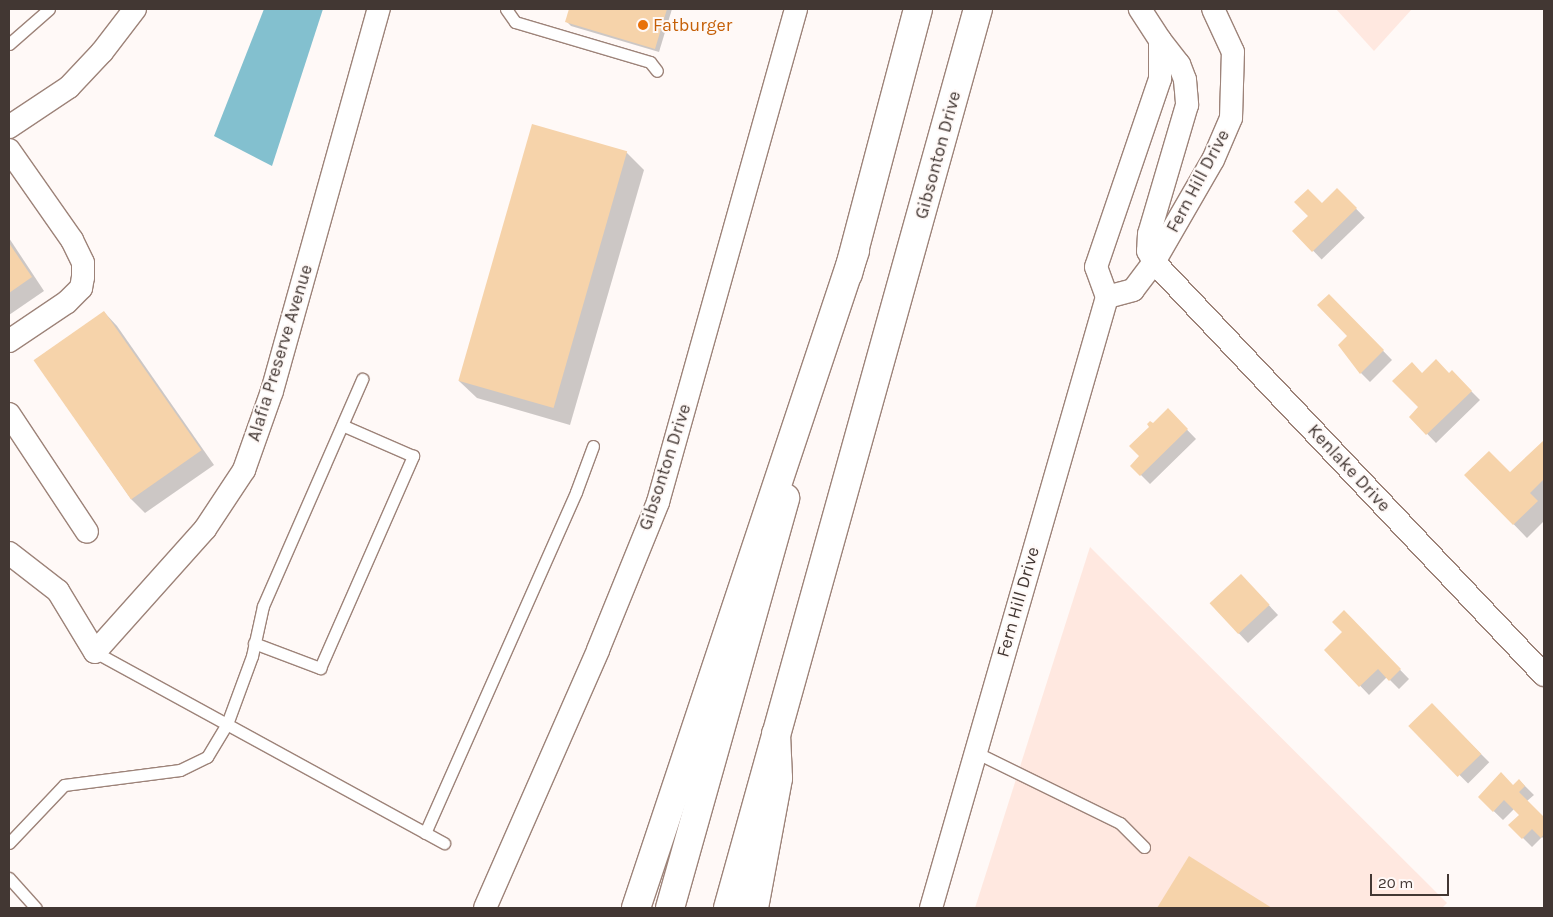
<!DOCTYPE html>
<html>
<head>
<meta charset="utf-8">
<style>
	body { margin:0 }
	#map { position:relative; width:1553px; height:917px; overflow:hidden; background:#fff9f7; font-family:Karla,sans-serif }
	div>[style] { position:absolute }
	[style*='--x'] { left:calc(var(--x)*1px); top:calc(var(--y)*1px); width:calc(var(--w)*1px); rotate:calc(var(--a)*1deg) }
	.built>* { inset:0; background:#ffe8e0 }
	.water>* { inset:0; background:#83c0cf }
	.shadow>* { inset:0; background:#0003; transform-origin:0 0 }
	.building>* { inset:0; background:#f6d3aa; transform-origin:0 0 }
	.roads { filter:drop-shadow(1px 0 #9d8379) drop-shadow(-1px 0 #9d8379) drop-shadow(0 1px #9d8379) drop-shadow(0 -1px #9d8379) }
	.service>* { height:11px; margin:-5.5px; padding:0 5.5px; transform-origin:5.5px; border-radius:5.5px; background:#fff }
	.minor>* { height:22px; margin:-11px; padding:0 11px; transform-origin:11px; border-radius:11px; background:#fff }
	.secondary>* { height:28px; margin:-14px; padding:0 14px; transform-origin:14px; border-radius:14px; background:#fff }
	.motorway>* { height:28px; margin:-14px; padding:0 14px; transform-origin:14px; border-radius:14px; background:#fff }
	.dots>* { width:14px; height:14px; translate:-50% -50%; box-sizing:border-box; border:2px solid #fff9f7; border-radius:50% }
	span { translate:-50% -50%; white-space:nowrap; text-align:center; line-height:1.15; -webkit-text-stroke:4px #fff9f7; paint-order:stroke }
	.food-label { font-size:18px; color:#c56008 }
	.left { translate:0 -50%; text-align:left }
	.street-label { font-size:18px; color:#423733 }
	.frame { position:absolute; inset:0; border:10px solid #423733; pointer-events:none }
	.scale { position:absolute; left:1370px; top:874px; width:79px; height:22px; box-sizing:border-box; border:2px solid #423733; border-top:0; padding-left:6px; font-size:15px; line-height:18px; white-space:nowrap; color:#423733; -webkit-text-stroke:4px #fff9f7; paint-order:stroke }
</style>
</head>
<body>
<div id="map">
	<div class="built">
		<div style="clip-path:polygon(1336px 9px,1412px 9px,1374px 51px)"></div>
		<div style="clip-path:polygon(1090px 547px,1447px 903px,1442px 908px,975px 908px)"></div>
	</div>
	<div class="water">
		<div style="clip-path:polygon(264px 9px,323px 9px,272px 166px,214px 136px)"></div>
	</div>
	<div class="shadow">
		<div style="clip-path:polygon(570px 9px,672px 9px,659px 52px,571px 26px,566px 21px)"></div>
		<div style="clip-path:polygon(626px 152px,644px 170px,570px 425px,477px 398px,459px 381px)"></div>
		<div style="left:1337px;top:189px;width:40px;height:60px;rotate:46deg"></div>
		<div style="clip-path:polygon(9px 238px,44px 291px,9px 315px)"></div>
		<div style="clip-path:polygon(1329px 295px,1392px 360px,1370px 382px,1361px 373px,1349px 336px)"></div>
		<div style="clip-path:polygon(104px 312px,117px 326px,214px 465px,145px 513px,131px 499px,35px 360px)"></div>
		<div style="clip-path:polygon(1452px 372px,1480px 400px,1436px 443px,1411px 417px,1420px 407px,1422px 374px,1449px 375px)"></div>
		<div style="clip-path:polygon(1168px 410px,1196px 439px,1150px 484px,1132px 466px,1141px 456px,1153px 425px)"></div>
		<div style="clip-path:polygon(1543px 442px,1544px 521px,1527px 538px,1466px 475px,1510px 474px)"></div>
		<div style="clip-path:polygon(1250px 585px,1278px 615px,1248px 643px,1211px 604px)"></div>
		<div style="clip-path:polygon(1344px 612px,1409px 679px,1399px 689px,1387px 677px,1369px 695px,1326px 650px,1344px 633px)"></div>
		<div style="left:1432px;top:705px;width:81px;height:30px;rotate:45deg"></div>
		<div style="clip-path:polygon(1519px 780px,1534px 795px,1527px 801px,1544px 819px,1544px 839px,1542px 837px,1532px 847px,1510px 825px,1521px 815px,1514px 809px,1503px 820px,1479px 797px,1513px 786px)"></div>
		<div style="clip-path:polygon(1190px 858px,1270px 908px,1158px 908px)"></div>
	</div>
	<div class="building">
		<div style="clip-path:polygon(569px 9px,667px 9px,655px 49px,565px 22px)"></div>
		<div style="left:532px;top:124px;width:99px;height:267px;rotate:16deg"></div>
		<div style="clip-path:polygon(1337px 188px,1357px 208px,1312px 252px,1292px 231px,1308px 216px,1294px 202px,1308px 189px,1322px 203px)"></div>
		<div style="clip-path:polygon(9px 243px,32px 277px,9px 293px)"></div>
		<div style="clip-path:polygon(1329px 294px,1384px 350px,1360px 374px,1338px 345px,1347px 336px,1317px 305px)"></div>
		<div style="left:104px;top:311px;width:170px;height:86px;rotate:55deg"></div>
		<div style="clip-path:polygon(1436px 359px,1449px 373px,1452px 370px,1472px 391px,1426px 435px,1409px 417px,1418px 407px,1392px 381px,1412px 362px,1422px 373px)"></div>
		<div style="clip-path:polygon(1168px 408px,1188px 429px,1140px 476px,1130px 466px,1139px 456px,1129px 446px,1149px 427px,1147px 424px,1150px 421px,1153px 423px)"></div>
		<div style="clip-path:polygon(1543px 441px,1544px 479px,1530px 493px,1538px 501px,1513px 525px,1464px 475px,1489px 451px,1510px 472px)"></div>
		<div style="left:1241px;top:574px;width:42px;height:43px;rotate:47deg"></div>
		<div style="clip-path:polygon(1344px 610px,1401px 669px,1389px 681px,1378px 669px,1359px 687px,1324px 650px,1342px 632px,1332px 622px)"></div>
		<div style="left:1432px;top:703px;width:71px;height:33px;rotate:46deg"></div>
		<div style="clip-path:polygon(1501px 772px,1513px 785px,1519px 779px,1525px 786px,1519px 792px,1544px 817px,1544px 834px,1541px 838px,1532px 829px,1522px 839px,1508px 825px,1519px 815px,1504px 800px,1493px 812px,1478px 797px)"></div>
		<div style="clip-path:polygon(1189px 856px,1272px 908px,1157px 908px)"></div>
	</div>
	<div class="roads">
		<div class="service">
			<div style="--x:506;--y:9;--w:16;--a:55"></div>
			<div style="--x:515;--y:22;--w:141;--a:16.5"></div>
			<div style="--x:650;--y:62;--w:11;--a:52"></div>
			<div style="--x:9;--y:44;--w:53;--a:-41.2"></div>
			<div style="--x:254;--y:643;--w:71;--a:20.7"></div>
			<div style="--x:320;--y:668;--w:232;--a:-66.3"></div>
			<div style="--x:413;--y:456;--w:77;--a:-156.4"></div>
			<div style="--x:95;--y:652;--w:398;--a:28.7"></div>
			<div style="--x:975;--y:752;--w:161;--a:26.1"></div>
			<div style="--x:1120;--y:823;--w:34;--a:45"></div>
			<div style="--x:425;--y:833;--w:373;--a:-66.1"></div>
			<div style="--x:576;--y:492;--w:49;--a:-69.7"></div>
			<div style="--x:9;--y:843;--w:80;--a:-46.5"></div>
			<div style="--x:64;--y:785;--w:117;--a:-7.4"></div>
			<div style="--x:180;--y:770;--w:30;--a:-26"></div>
			<div style="--x:207;--y:757;--w:39;--a:-59"></div>
			<div style="--x:227;--y:724;--w:72;--a:-69.8"></div>
			<div style="--x:252;--y:656;--w:51;--a:-77.6"></div>
			<div style="--x:263;--y:606;--w:248;--a:-66.4"></div>
			<div style="--x:9;--y:878;--w:40;--a:48"></div>
		</div>
		<div class="minor">
			<div style="--x:1160;--y:40;--w:31;--a:52"></div>
			<div style="--x:1179;--y:64;--w:17;--a:69"></div>
			<div style="--x:1185;--y:80;--w:25;--a:85"></div>
			<div style="--x:1187;--y:105;--w:134;--a:106.4"></div>
			<div style="--x:1149;--y:234;--w:17;--a:93"></div>
			<div style="--x:1148;--y:251;--w:13;--a:61"></div>
			<div style="--x:1154;--y:262;--w:568;--a:46.64"></div>
			<div style="--x:9;--y:127;--w:72;--a:-33.7"></div>
			<div style="--x:69;--y:87;--w:48;--a:-46.7"></div>
			<div style="--x:102;--y:52;--w:54;--a:-52.5"></div>
			<div style="--x:9;--y:150;--w:110;--a:55"></div>
			<div style="--x:72;--y:240;--w:25;--a:64"></div>
			<div style="--x:83;--y:263;--w:14;--a:90"></div>
			<div style="--x:83;--y:277;--w:11;--a:100"></div>
			<div style="--x:81;--y:288;--w:20;--a:135"></div>
			<div style="--x:67;--y:302;--w:70;--a:146.1"></div>
			<div style="--x:1107;--y:297;--w:27;--a:-15"></div>
			<div style="--x:1133;--y:290;--w:35;--a:-53"></div>
			<div style="--x:1154;--y:262;--w:118;--a:-60"></div>
			<div style="--x:1213;--y:160;--w:46;--a:-66.8"></div>
			<div style="--x:1231;--y:118;--w:66;--a:-88.3"></div>
			<div style="--x:1233;--y:52;--w:47;--a:-114.9"></div>
			<div style="--x:9;--y:414;--w:141;--a:56.5"></div>
			<div style="--x:9;--y:553;--w:62;--a:37.8"></div>
			<div style="--x:58;--y:591;--w:71;--a:58.8"></div>
			<div style="--x:95;--y:652;--w:165;--a:-48.2"></div>
			<div style="--x:205;--y:529;--w:71;--a:-56.5"></div>
			<div style="--x:244;--y:470;--w:84;--a:-70.5"></div>
			<div style="--x:272;--y:391;--w:397;--a:-74.4"></div>
			<div style="--x:485;--y:908;--w:282;--a:-66.3"></div>
			<div style="--x:598;--y:650;--w:160;--a:-67.9"></div>
			<div style="--x:658;--y:502;--w:512;--a:-74.36"></div>
			<div style="--x:931;--y:908;--w:636;--a:-73.93"></div>
			<div style="--x:1107;--y:297;--w:32;--a:-110"></div>
			<div style="--x:1096;--y:267;--w:199;--a:-71.2"></div>
			<div style="--x:1160;--y:79;--w:39;--a:-90"></div>
			<div style="--x:1160;--y:40;--w:37;--a:-123"></div>
		</div>
		<div class="secondary">
			<div style="--x:848;--y:274;--w:274;--a:-75.2"></div>
			<div style="--x:670;--y:908;--w:426;--a:-74.3"></div>
			<div style="--x:728;--y:908;--w:933;--a:-74.46"></div>
		</div>
		<div class="motorway">
			<div style="--x:636;--y:908;--w:693;--a:-71.57"></div>
			<div style="--x:754;--y:908;--w:132;--a:-79.5"></div>
			<div style="--x:778;--y:778;--w:44;--a:-92.6"></div>
		</div>
	</div>
	<div class="dots">
		<div style="left:643px;top:25px;background:#e8710a"></div>
	</div>
	<div class="food-label">
		<span class="left" style="left:653px;top:25px">Fatburger</span>
	</div>
	<div class="street-label">
		<span style="left:938px;top:155px;rotate:-75deg">Gibsonton Drive</span>
		<span style="left:1198px;top:181px;rotate:-62deg">Fern Hill Drive</span>
		<span style="left:280px;top:353px;rotate:-73deg">Alafia Preserve Avenue</span>
		<span style="left:665px;top:467px;rotate:-72deg">Gibsonton Drive</span>
		<span style="left:1349px;top:468px;rotate:47deg">Kenlake Drive</span>
		<span style="left:1018px;top:602px;rotate:-74deg">Fern Hill Drive</span>
	</div>
	<div class="frame"></div>
	<div class="scale">20 m</div>
</div>
</body>
</html>
